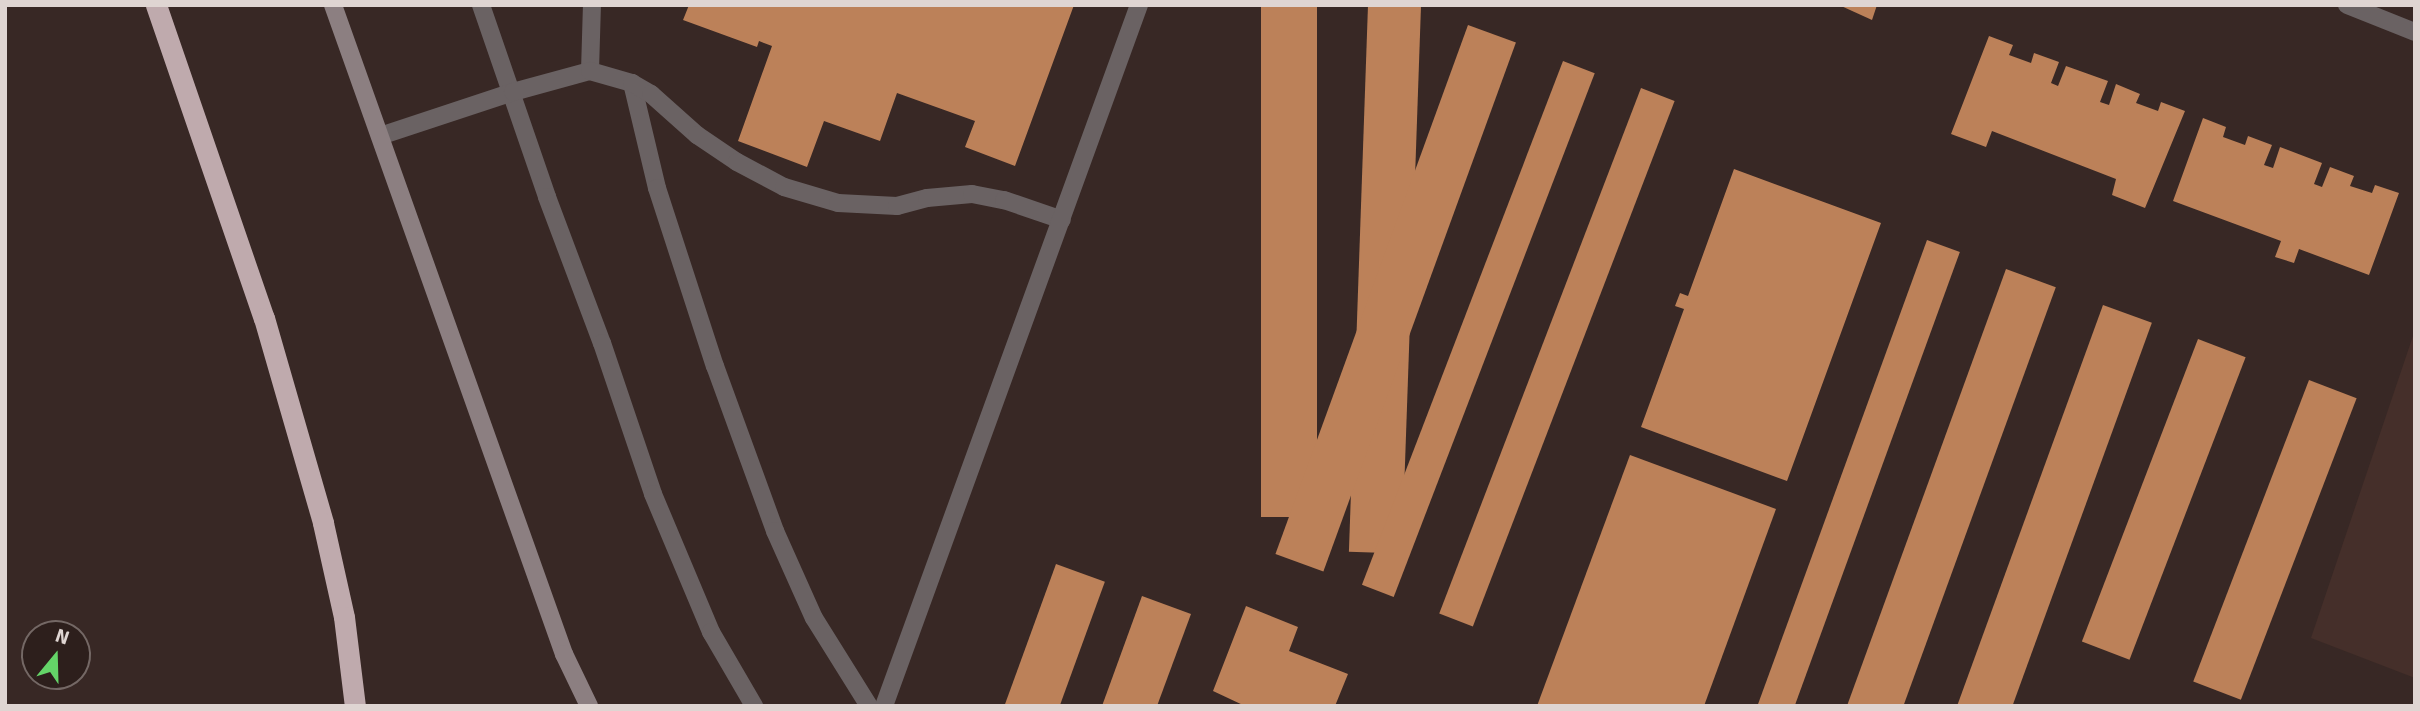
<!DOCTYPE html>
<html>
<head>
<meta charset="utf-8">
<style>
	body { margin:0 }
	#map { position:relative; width:2420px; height:711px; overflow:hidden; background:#382825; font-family:Signika,sans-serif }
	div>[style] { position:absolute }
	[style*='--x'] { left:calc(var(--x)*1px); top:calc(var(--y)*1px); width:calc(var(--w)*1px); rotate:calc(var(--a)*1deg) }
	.built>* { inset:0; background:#452f2a }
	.building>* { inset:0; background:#bc8159; transform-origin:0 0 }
	.lane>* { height:18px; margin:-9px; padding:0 9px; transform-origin:9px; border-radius:9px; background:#6a6263 }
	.street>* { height:18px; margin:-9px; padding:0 9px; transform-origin:9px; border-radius:9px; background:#6a6263 }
	.secondary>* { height:18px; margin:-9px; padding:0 9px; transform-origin:9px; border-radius:9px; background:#8c7f81 }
	.highway>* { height:21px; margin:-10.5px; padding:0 10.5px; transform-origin:10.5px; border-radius:10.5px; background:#bfaaad }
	span { translate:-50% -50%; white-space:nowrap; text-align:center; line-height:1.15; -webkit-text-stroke:7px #2d1f1c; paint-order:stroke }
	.frame { position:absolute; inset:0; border:7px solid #dfd5d2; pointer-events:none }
	.north { position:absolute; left:21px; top:620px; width:70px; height:70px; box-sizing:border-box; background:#2d1f1c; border:2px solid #746865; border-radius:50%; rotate:19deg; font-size:19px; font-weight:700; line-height:28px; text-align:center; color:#dfd5d2 }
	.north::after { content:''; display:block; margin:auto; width:24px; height:32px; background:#64d468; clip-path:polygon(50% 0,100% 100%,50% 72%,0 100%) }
</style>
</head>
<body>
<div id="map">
	<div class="built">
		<div style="clip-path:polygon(2415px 330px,2415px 678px,2311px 638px)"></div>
	</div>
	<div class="building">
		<div style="clip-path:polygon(689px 5px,1074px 5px,1015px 166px,965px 147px,975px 121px,897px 93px,880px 141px,824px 121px,807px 167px,738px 141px,772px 46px,759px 41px,757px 47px,683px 20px)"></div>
		<div style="left:1261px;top:5px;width:56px;height:512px"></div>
		<div style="left:1368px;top:5px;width:53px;height:547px;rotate:2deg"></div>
		<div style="clip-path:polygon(1839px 5px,1877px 5px,1872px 20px)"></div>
		<div style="left:1468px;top:25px;width:51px;height:563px;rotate:20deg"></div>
		<div style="clip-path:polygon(1989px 36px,2013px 45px,2009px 55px,2031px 63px,2034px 53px,2059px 62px,2051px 83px,2058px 86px,2066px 66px,2108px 81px,2100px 102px,2109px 105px,2116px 84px,2140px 94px,2136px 103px,2158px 111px,2161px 102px,2185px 111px,2145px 208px,2112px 195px,2116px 179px,1992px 131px,1986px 147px,1951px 134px)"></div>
		<div style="left:1563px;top:61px;width:34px;height:561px;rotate:21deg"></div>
		<div style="left:1641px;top:88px;width:36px;height:563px;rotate:21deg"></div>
		<div style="clip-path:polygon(2203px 118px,2226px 127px,2223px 137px,2245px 145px,2248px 136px,2272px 145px,2264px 165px,2273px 168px,2280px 147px,2322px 163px,2314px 184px,2322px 187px,2330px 167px,2354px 176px,2350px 186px,2372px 193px,2375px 185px,2399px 193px,2369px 275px,2299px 249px,2294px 263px,2275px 257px,2281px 241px,2173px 201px)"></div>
		<div style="clip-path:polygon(1734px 169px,1881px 223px,1787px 481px,1641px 427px,1684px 309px,1675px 306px,1680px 293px,1688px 296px)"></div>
		<div style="left:1927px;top:240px;width:35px;height:496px;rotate:20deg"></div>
		<div style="left:2006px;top:269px;width:53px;height:465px;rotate:20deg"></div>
		<div style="left:2103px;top:305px;width:52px;height:427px;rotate:20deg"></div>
		<div style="left:2198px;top:339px;width:51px;height:324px;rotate:21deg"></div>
		<div style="left:2309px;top:380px;width:51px;height:323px;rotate:21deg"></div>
		<div style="clip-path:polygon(1630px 455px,1776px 509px,1704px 706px,1537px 706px)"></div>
		<div style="left:1056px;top:564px;width:52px;height:151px;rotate:20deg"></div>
		<div style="clip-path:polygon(1142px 596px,1191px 614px,1157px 706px,1102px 706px)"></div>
		<div style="clip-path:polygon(1246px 606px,1298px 627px,1289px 651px,1348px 674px,1335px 706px,1245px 706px,1213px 691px)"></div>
	</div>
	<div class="lane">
		<div style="--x:481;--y:5;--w:203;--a:71"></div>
		<div style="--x:547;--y:197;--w:156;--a:69.4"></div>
		<div style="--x:602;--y:343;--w:159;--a:71.3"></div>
		<div style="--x:653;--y:494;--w:150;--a:67.2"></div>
		<div style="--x:711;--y:632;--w:86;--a:59.8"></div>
		<div style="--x:590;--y:71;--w:66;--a:-88.3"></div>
		<div style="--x:632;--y:83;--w:108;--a:76.6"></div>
		<div style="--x:657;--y:188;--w:187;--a:72"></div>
		<div style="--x:715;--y:366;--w:176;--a:70"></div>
		<div style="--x:775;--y:531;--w:95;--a:65.9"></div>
		<div style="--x:814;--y:618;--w:104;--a:58"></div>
		<div style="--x:380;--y:136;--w:140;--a:-18.3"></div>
		<div style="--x:513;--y:92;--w:80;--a:-15.3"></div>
		<div style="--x:590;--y:71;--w:44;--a:15.9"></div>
		<div style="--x:632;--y:83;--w:22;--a:30"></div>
		<div style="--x:651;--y:94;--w:62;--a:41.7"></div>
		<div style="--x:697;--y:135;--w:48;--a:34"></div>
		<div style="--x:737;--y:162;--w:53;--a:28"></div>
		<div style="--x:784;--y:187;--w:56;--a:16.5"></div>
		<div style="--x:838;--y:203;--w:59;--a:2.9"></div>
		<div style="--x:897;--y:206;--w:31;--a:-15"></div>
		<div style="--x:927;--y:198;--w:45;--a:-5.1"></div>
		<div style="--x:972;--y:194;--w:33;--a:11"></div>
		<div style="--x:1004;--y:200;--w:61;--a:19"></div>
		<div style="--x:884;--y:706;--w:746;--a:-70.01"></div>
	</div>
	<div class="street">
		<div style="--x:2347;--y:5;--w:73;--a:21.7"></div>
	</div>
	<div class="secondary">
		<div style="--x:333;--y:5;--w:689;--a:70.41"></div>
		<div style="--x:564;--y:654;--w:58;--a:64.3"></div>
	</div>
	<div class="highway">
		<div style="--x:156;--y:5;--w:331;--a:71"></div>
		<div style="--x:264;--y:318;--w:213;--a:73.9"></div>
		<div style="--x:323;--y:523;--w:96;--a:77.4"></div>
		<div style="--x:344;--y:617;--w:90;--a:83"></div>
	</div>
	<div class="frame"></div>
	<div class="north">N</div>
</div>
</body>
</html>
